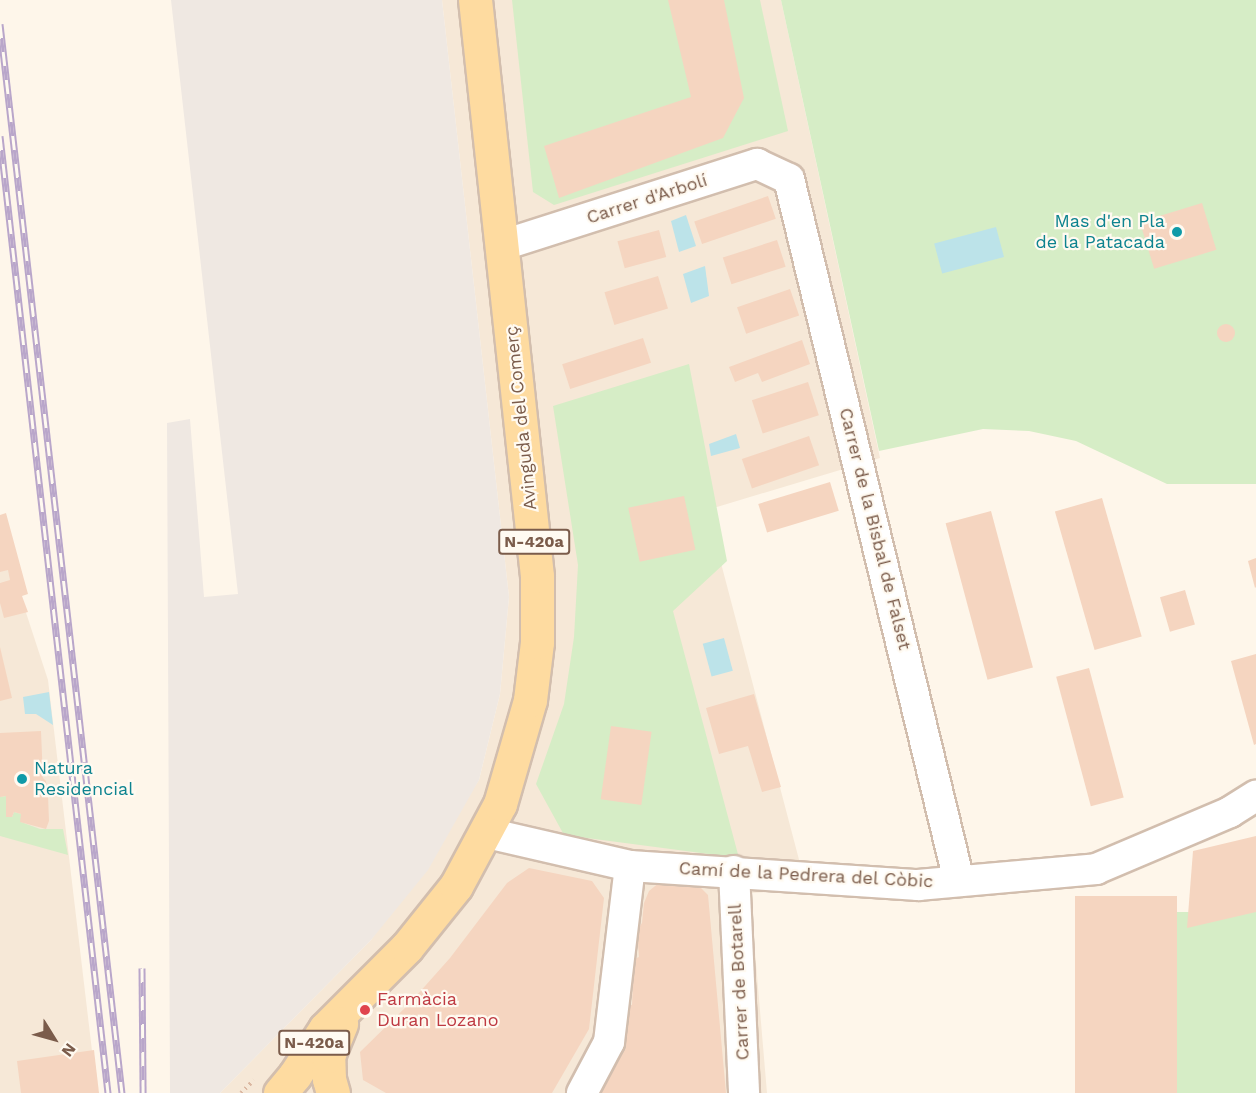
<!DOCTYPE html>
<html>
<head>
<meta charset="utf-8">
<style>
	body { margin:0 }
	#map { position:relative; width:1256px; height:1093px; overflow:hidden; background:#fef6ea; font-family:"Work Sans",sans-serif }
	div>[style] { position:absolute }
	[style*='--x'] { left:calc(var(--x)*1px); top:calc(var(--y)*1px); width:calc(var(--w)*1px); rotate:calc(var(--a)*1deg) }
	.residential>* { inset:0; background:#f6e8d7 }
	.industrial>* { inset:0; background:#efe8e2 }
	.green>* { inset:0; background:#d6edc6; transform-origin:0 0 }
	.water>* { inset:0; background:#bce3e9; transform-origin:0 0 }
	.building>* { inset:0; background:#f5d5c0; transform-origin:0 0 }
	.round { border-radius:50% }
	.path>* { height:4px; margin-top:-2px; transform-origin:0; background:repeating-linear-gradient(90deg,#dbb8a2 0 1.5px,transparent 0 6px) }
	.roads { filter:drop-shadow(2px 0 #d2beae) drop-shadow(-2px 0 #d2beae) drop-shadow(0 2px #d2beae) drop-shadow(0 -2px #d2beae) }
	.minor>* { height:30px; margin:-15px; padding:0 15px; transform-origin:15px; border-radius:15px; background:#fff }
	.major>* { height:33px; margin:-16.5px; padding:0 16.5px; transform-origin:16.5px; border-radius:16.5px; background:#fedba0 }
	.rail>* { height:7px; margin-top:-3.5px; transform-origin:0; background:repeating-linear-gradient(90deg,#fffaf1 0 14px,#b9a6ca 0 28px); box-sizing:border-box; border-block:2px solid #b9a6ca }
	.dots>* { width:16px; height:16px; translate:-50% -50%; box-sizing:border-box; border:3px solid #fffaf1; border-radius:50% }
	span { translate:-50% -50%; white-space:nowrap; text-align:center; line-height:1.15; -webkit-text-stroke:4.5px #fffaf1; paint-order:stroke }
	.shield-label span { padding:2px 4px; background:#fffaf1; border:2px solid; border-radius:4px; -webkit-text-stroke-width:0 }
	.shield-label { font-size:16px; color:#7b5c4b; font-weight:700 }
	.street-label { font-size:18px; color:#7b5c4b }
	.culture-label { font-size:18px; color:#0d838f }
	.right { translate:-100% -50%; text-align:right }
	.left { translate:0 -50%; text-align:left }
	.health-label { font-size:18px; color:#be3a42 }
	.north { position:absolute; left:24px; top:1009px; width:60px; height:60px; -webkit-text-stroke:4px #fffaf1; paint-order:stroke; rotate:127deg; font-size:16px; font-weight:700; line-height:24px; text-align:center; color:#7b5c4b }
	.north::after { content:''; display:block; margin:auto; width:21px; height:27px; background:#7b5c4b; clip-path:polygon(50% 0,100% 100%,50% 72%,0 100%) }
</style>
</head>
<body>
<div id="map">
	<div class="residential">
		<div style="clip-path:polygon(442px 0,781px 0,880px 458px,707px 510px,807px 890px,750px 893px,767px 1093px,220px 1093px,371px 940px,479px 780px,500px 694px,509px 597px)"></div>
		<div style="clip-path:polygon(0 533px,48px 680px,97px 1093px,0 1093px)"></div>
	</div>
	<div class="industrial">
		<div style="clip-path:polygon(171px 0,442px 0,509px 597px,500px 694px,479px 780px,428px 870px,371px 940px,220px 1093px,170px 1093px,167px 423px,190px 419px,204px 597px,238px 594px)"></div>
	</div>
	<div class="green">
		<div style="clip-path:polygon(512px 0,760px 0,788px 131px,554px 205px,533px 192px)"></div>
		<div style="clip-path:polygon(781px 0,1256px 0,1256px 484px,1167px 484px,1076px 441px,1029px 431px,983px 429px,879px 451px)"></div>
		<div style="clip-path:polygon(689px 364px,727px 561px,673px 611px,739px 858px,564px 835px,536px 784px,564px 704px,574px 637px,578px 565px,553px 406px)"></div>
		<div style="clip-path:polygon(6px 796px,12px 817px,14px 812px,21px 814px,21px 822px,40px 829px,63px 829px,68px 855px,0 836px,0 797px)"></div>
		<div style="left:1256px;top:912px;width:181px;height:81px;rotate:90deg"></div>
	</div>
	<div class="water">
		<div style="clip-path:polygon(686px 215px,696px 246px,679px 252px,671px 221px)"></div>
		<div style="left:996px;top:227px;width:31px;height:64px;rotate:75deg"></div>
		<div style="clip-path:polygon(705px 266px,709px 296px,691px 303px,683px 274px)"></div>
		<div style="clip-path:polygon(736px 434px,740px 448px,711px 456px,709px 444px)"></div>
		<div style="left:724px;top:638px;width:34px;height:22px;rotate:75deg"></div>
		<div style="clip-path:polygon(49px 692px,53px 725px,36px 714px,25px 714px,23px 697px)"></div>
	</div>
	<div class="building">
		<div style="clip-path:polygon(668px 0,724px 0,744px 98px,723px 138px,559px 198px,544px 146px,691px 97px)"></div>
		<div style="left:768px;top:196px;width:24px;height:78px;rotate:71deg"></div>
		<div style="left:1202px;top:203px;width:49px;height:65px;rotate:73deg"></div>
		<div style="left:659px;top:230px;width:28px;height:43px;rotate:75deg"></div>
		<div style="left:777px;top:240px;width:28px;height:57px;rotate:72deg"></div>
		<div style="left:658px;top:276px;width:34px;height:56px;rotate:73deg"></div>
		<div style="left:790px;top:289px;width:28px;height:56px;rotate:71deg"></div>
		<div class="round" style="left:1217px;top:324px;width:18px;height:18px"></div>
		<div style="left:643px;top:338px;width:26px;height:85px;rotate:72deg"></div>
		<div style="clip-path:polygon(802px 340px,810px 364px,762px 382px,758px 373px,735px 382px,729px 367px)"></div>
		<div style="left:808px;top:382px;width:35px;height:59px;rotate:72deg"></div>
		<div style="left:809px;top:436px;width:31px;height:71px;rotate:71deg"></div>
		<div style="left:830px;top:482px;width:30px;height:75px;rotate:73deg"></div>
		<div style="left:684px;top:496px;width:55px;height:57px;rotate:78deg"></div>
		<div style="left:1102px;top:498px;width:144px;height:49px;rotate:74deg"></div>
		<div style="left:991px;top:511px;width:162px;height:47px;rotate:75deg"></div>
		<div style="clip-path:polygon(6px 513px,28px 594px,22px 596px,28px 612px,4px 618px,0 603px,0 583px,10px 580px,8px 570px,0 572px,0 515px)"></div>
		<div style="clip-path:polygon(1256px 558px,1256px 587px,1255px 588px,1248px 561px)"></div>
		<div style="left:1185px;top:590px;width:36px;height:26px;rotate:74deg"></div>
		<div style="clip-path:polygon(0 647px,12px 698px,0 701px)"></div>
		<div style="clip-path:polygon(1256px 654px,1256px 744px,1254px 745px,1231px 661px)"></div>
		<div style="left:1089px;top:668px;width:134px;height:34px;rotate:75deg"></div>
		<div style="clip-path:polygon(754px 694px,781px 787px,762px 792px,748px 746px,719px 754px,706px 708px)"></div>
		<div style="left:611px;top:726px;width:41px;height:74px;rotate:8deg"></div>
		<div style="clip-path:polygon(41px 731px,43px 778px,46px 781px,48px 795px,49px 821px,46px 829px,20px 822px,21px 814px,14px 812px,12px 817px,6px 817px,6px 796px,0 797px,0 733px)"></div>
		<div style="clip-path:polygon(1256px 836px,1256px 912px,1187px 928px,1193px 851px)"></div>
		<div style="clip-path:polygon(529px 868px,592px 881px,604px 898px,589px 1029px,552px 1093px,386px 1093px,363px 1080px,360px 1052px,409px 1004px,450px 958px,507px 883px)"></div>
		<div style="clip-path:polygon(674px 881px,699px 886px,708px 895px,726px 1093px,590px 1093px,625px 1021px,629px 1020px,627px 1005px,632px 1005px,634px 959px,639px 957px,637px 930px,642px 923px,644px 903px,649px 891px,660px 882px)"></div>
		<div style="left:1177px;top:896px;width:197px;height:102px;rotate:90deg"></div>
		<div style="clip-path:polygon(94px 1050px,99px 1093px,21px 1093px,17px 1061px)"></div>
	</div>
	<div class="path">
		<div style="--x:241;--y:1093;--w:18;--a:-45"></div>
	</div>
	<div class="roads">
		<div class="minor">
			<div style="--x:503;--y:245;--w:267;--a:-17.7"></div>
			<div style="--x:757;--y:164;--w:35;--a:25"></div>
			<div style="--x:789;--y:179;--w:722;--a:76.39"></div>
			<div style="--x:487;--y:833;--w:147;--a:13"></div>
			<div style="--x:630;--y:866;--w:289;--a:3.8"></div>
			<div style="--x:918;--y:885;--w:179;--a:-5.1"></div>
			<div style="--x:1096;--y:869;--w:146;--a:-23"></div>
			<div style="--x:1230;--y:812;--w:31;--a:-32"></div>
			<div style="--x:734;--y:871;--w:222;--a:87.4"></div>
			<div style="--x:582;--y:1093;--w:58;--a:-62.1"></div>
			<div style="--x:609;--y:1042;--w:177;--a:-83.2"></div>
		</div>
		<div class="major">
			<div style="--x:280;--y:1093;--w:23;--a:-50"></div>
			<div style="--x:295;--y:1075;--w:55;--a:-56.9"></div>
			<div style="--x:325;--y:1029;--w:116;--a:-45"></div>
			<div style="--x:407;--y:947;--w:78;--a:-51.2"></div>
			<div style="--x:456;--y:886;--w:93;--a:-61.8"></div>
			<div style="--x:500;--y:804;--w:108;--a:-73.9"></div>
			<div style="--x:530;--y:700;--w:58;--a:-83.1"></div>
			<div style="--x:537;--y:642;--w:66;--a:-90"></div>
			<div style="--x:537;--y:576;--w:579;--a:-96.14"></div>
			<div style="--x:333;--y:1093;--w:15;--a:-106"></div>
			<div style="--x:329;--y:1079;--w:23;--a:-92"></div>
			<div style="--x:328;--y:1056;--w:35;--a:-68"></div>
		</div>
	</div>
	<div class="rail">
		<div style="--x:0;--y:24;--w:1076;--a:83.49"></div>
		<div style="--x:0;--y:136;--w:963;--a:83.56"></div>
		<div style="--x:142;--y:968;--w:125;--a:89.5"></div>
	</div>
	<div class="dots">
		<div style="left:1177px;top:232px;background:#0f9aa8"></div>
		<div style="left:22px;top:779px;background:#0f9aa8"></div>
		<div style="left:365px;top:1010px;background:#e0444e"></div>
	</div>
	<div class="shield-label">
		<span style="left:534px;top:542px">N-420a</span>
		<span style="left:314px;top:1043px">N-420a</span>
	</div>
	<div class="street-label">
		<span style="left:647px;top:199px;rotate:-18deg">Carrer d'Arbolí</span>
		<span style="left:521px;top:418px;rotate:-96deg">Avinguda del Comerç</span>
		<span style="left:875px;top:529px;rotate:76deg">Carrer de la Bisbal de Falset</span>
		<span style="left:806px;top:875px;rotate:3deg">Camí de la Pedrera del Còbic</span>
		<span style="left:739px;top:982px;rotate:-93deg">Carrer de Botarell</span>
	</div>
	<div class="culture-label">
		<span class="right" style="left:1165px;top:232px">Mas d'en Pla<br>de la Patacada</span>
		<span class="left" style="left:34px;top:779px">Natura<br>Residencial</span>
	</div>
	<div class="health-label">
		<span class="left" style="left:377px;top:1010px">Farmàcia<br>Duran Lozano</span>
	</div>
	<div class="north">N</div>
</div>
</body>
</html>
